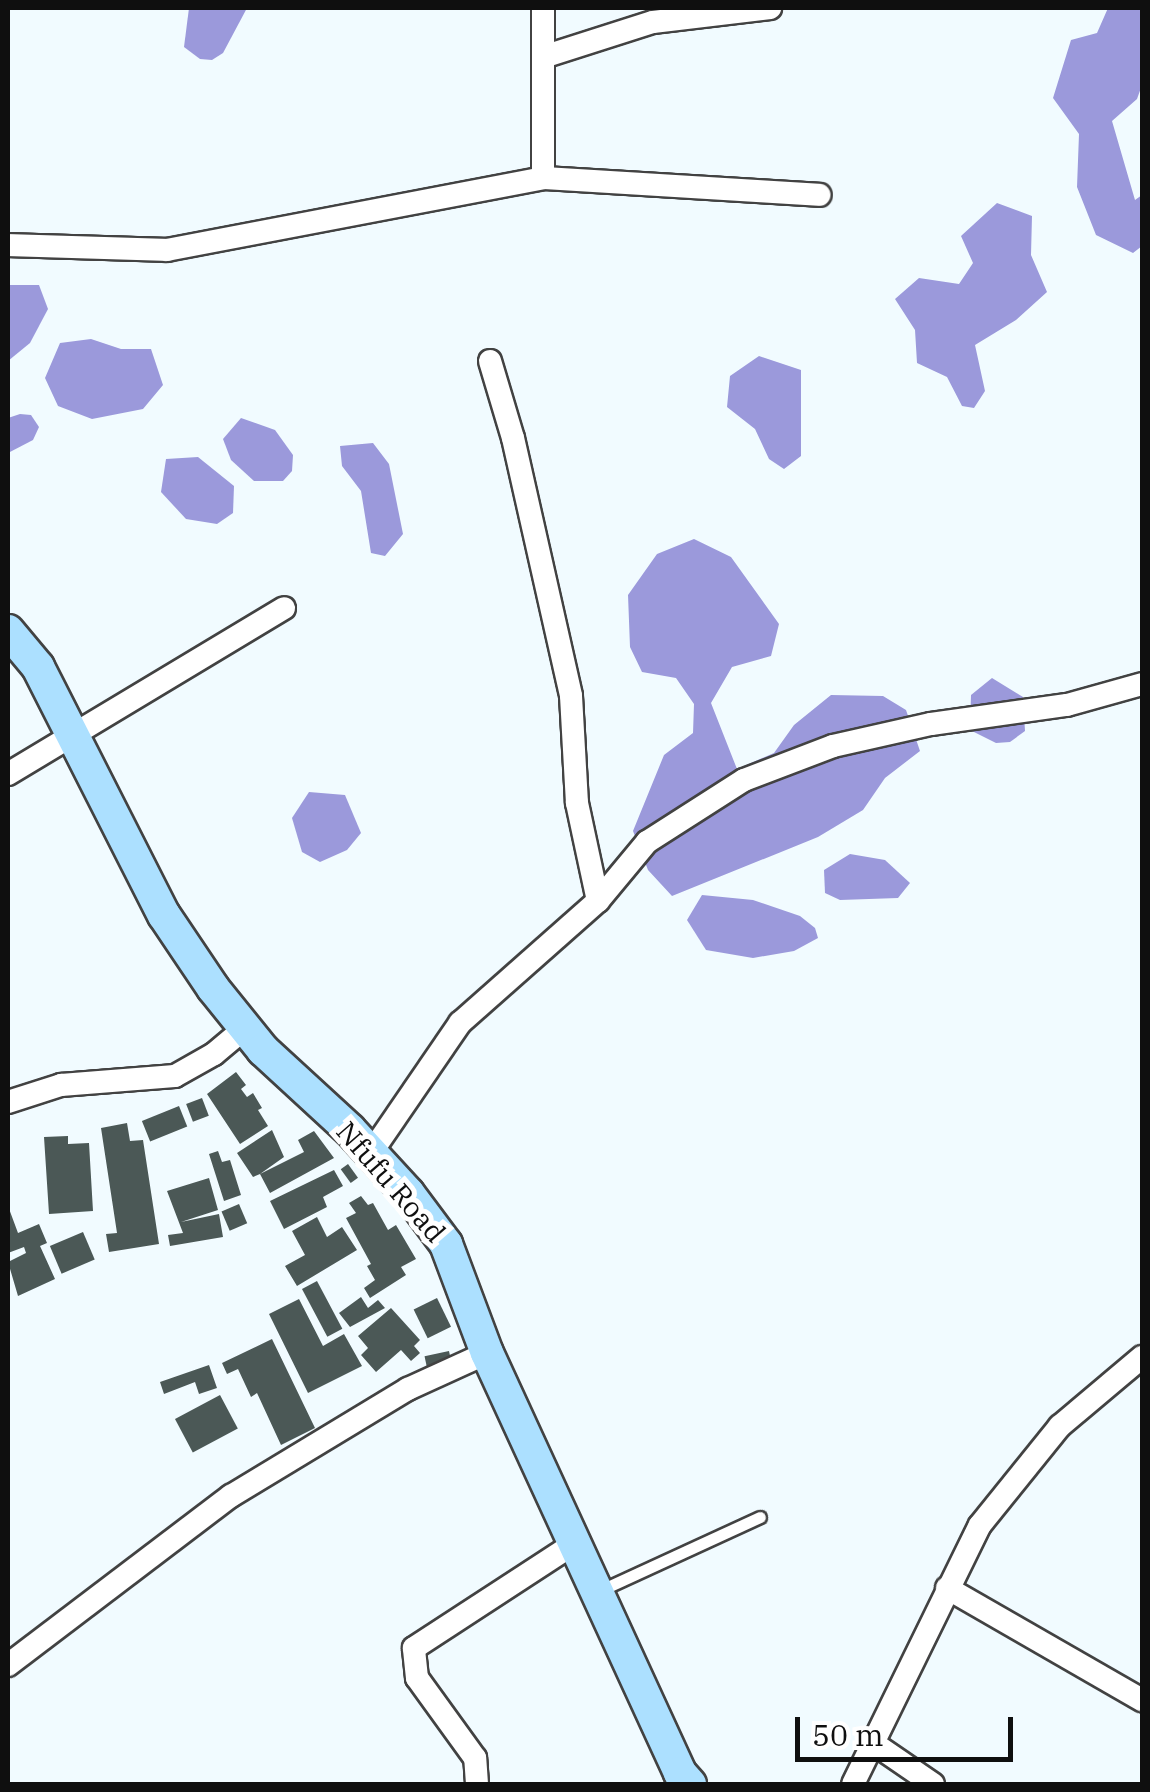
<!DOCTYPE html>
<html>
<head>
<meta charset="utf-8">
<style>
	body { margin:0 }
	#map { position:relative; width:1150px; height:1792px; overflow:hidden; background:#f1fbff; font-family:"IBM Plex Serif",serif }
	div>[style] { position:absolute }
	[style*='--x'] { left:calc(var(--x)*1px); top:calc(var(--y)*1px); width:calc(var(--w)*1px); rotate:calc(var(--a)*1deg) }
	.forest>* { inset:0; background:#9b99db }
	.building>* { inset:0; background:#4b5856; transform-origin:0 0 }
	.roads { filter:drop-shadow(2px 0 #424242) drop-shadow(-2px 0 #424242) drop-shadow(0 2px #424242) drop-shadow(0 -2px #424242) }
	.lane>* { height:11px; margin:-5.5px; padding:0 5.5px; transform-origin:5.5px; border-radius:5.5px; background:#fff }
	.street>* { height:22px; margin:-11px; padding:0 11px; transform-origin:11px; border-radius:11px; background:#fff }
	.secondary>* { height:32px; margin:-16px; padding:0 16px; transform-origin:16px; border-radius:16px; background:#ace0ff }
	span { translate:-50% -50%; white-space:nowrap; text-align:center; line-height:1.15; -webkit-text-stroke:10px #fff; paint-order:stroke }
	.street-label { font-size:28px; color:#0f0f0f }
	.frame { position:absolute; inset:0; border:10px solid #0f0f0f; pointer-events:none }
	.scale { position:absolute; left:795px; top:1717px; width:218px; height:45px; box-sizing:border-box; border:5px solid #0f0f0f; border-top:0; padding-left:12px; font-size:30px; line-height:35px; white-space:nowrap; color:#0f0f0f; -webkit-text-stroke:8px #fff; paint-order:stroke }
</style>
</head>
<body>
<div id="map">
	<div class="forest">
		<div style="clip-path:polygon(189px 8px,247px 8px,223px 53px,212px 60px,200px 59px,184px 47px)"></div>
		<div style="clip-path:polygon(1108px 8px,1142px 8px,1142px 85px,1137px 99px,1112px 121px,1135px 200px,1142px 195px,1142px 246px,1133px 253px,1096px 235px,1077px 187px,1079px 134px,1053px 98px,1071px 40px,1097px 33px)"></div>
		<div style="clip-path:polygon(997px 203px,1032px 216px,1031px 255px,1047px 292px,1016px 320px,975px 345px,985px 391px,974px 408px,962px 406px,947px 377px,917px 363px,915px 330px,895px 299px,919px 278px,959px 284px,973px 263px,961px 236px)"></div>
		<div style="clip-path:polygon(10px 285px,39px 285px,48px 309px,30px 343px,8px 361px)"></div>
		<div style="clip-path:polygon(91px 339px,121px 349px,151px 349px,163px 385px,143px 409px,92px 419px,58px 406px,45px 378px,60px 343px)"></div>
		<div style="clip-path:polygon(759px 356px,801px 370px,801px 456px,784px 469px,769px 459px,755px 429px,727px 407px,730px 376px)"></div>
		<div style="clip-path:polygon(20px 414px,31px 415px,39px 427px,33px 440px,8px 453px,8px 418px)"></div>
		<div style="clip-path:polygon(241px 418px,275px 430px,293px 455px,292px 471px,283px 481px,254px 481px,231px 460px,223px 439px)"></div>
		<div style="clip-path:polygon(373px 443px,389px 464px,403px 534px,385px 556px,371px 553px,361px 491px,342px 466px,340px 446px)"></div>
		<div style="clip-path:polygon(198px 457px,234px 486px,233px 513px,217px 524px,186px 519px,161px 492px,166px 459px)"></div>
		<div style="clip-path:polygon(694px 539px,731px 557px,779px 624px,771px 656px,732px 667px,711px 703px,737px 769px,774px 753px,794px 725px,831px 695px,883px 696px,906px 710px,920px 751px,885px 778px,863px 810px,818px 837px,672px 896px,648px 870px,633px 831px,664px 755px,693px 733px,694px 704px,676px 678px,642px 672px,630px 647px,628px 595px,657px 554px)"></div>
		<div style="clip-path:polygon(992px 678px,1023px 697px,1025px 731px,1010px 742px,996px 743px,970px 730px,971px 695px)"></div>
		<div style="clip-path:polygon(309px 792px,345px 795px,361px 833px,347px 850px,320px 862px,302px 852px,292px 818px)"></div>
		<div style="clip-path:polygon(850px 854px,885px 860px,910px 883px,898px 898px,840px 900px,825px 893px,824px 870px)"></div>
		<div style="clip-path:polygon(702px 895px,753px 900px,800px 916px,815px 928px,818px 938px,794px 951px,753px 958px,706px 950px,687px 920px)"></div>
	</div>
	<div class="building">
		<div style="clip-path:polygon(236px 1072px,246px 1085px,241px 1089px,247px 1097px,253px 1093px,262px 1108px,258px 1110px,268px 1126px,240px 1144px,207px 1094px)"></div>
		<div style="left:202px;top:1098px;width:19px;height:17px;rotate:69deg"></div>
		<div style="left:179px;top:1106px;width:22px;height:40px;rotate:68deg"></div>
		<div style="clip-path:polygon(127px 1123px,130px 1141px,143px 1140px,159px 1244px,109px 1252px,106px 1234px,117px 1233px,101px 1128px)"></div>
		<div style="clip-path:polygon(272px 1130px,284px 1157px,260px 1174px,304px 1152px,298px 1140px,314px 1131px,334px 1158px,270px 1193px,260px 1174px,253px 1177px,237px 1153px)"></div>
		<div style="clip-path:polygon(68px 1136px,68px 1144px,89px 1143px,93px 1211px,49px 1214px,44px 1137px)"></div>
		<div style="clip-path:polygon(218px 1151px,222px 1162px,230px 1160px,241px 1195px,224px 1201px,209px 1154px)"></div>
		<div style="left:348px;top:1164px;width:17px;height:9px;rotate:54deg"></div>
		<div style="clip-path:polygon(334px 1170px,343px 1186px,323px 1197px,327px 1207px,284px 1229px,270px 1201px)"></div>
		<div style="clip-path:polygon(209px 1178px,218px 1210px,181px 1222px,219px 1214px,223px 1237px,170px 1246px,168px 1235px,183px 1233px,167px 1191px)"></div>
		<div style="clip-path:polygon(361px 1196px,368px 1205px,373px 1203px,388px 1230px,396px 1225px,416px 1259px,401px 1267px,406px 1275px,370px 1298px,364px 1288px,375px 1280px,367px 1266px,371px 1264px,346px 1218px,356px 1213px,349px 1203px)"></div>
		<div style="left:239px;top:1204px;width:21px;height:19px;rotate:67deg"></div>
		<div style="clip-path:polygon(8px 1206px,18px 1233px,39px 1224px,47px 1243px,40px 1246px,55px 1279px,18px 1296px,8px 1262px,26px 1253px,24px 1247px,8px 1253px)"></div>
		<div style="clip-path:polygon(317px 1217px,327px 1237px,342px 1227px,357px 1250px,297px 1286px,285px 1266px,305px 1255px,292px 1231px)"></div>
		<div style="left:83px;top:1232px;width:30px;height:36px;rotate:67deg"></div>
		<div style="left:317px;top:1281px;width:54px;height:17px;rotate:62deg"></div>
		<div style="clip-path:polygon(361px 1297px,368px 1308px,378px 1300px,385px 1308px,350px 1327px,339px 1313px)"></div>
		<div style="left:437px;top:1298px;width:32px;height:26px;rotate:64deg"></div>
		<div style="clip-path:polygon(299px 1299px,323px 1346px,344px 1334px,362px 1366px,308px 1393px,269px 1314px)"></div>
		<div style="clip-path:polygon(391px 1308px,420px 1340px,414px 1346px,420px 1353px,411px 1361px,401px 1350px,376px 1372px,361px 1355px,368px 1348px,358px 1336px)"></div>
		<div style="clip-path:polygon(272px 1339px,315px 1428px,281px 1445px,257px 1393px,251px 1397px,238px 1369px,227px 1374px,222px 1363px)"></div>
		<div style="left:449px;top:1351px;width:14px;height:25px;rotate:78deg"></div>
		<div style="clip-path:polygon(209px 1365px,217px 1388px,199px 1394px,195px 1382px,164px 1394px,160px 1382px)"></div>
		<div style="left:220px;top:1395px;width:38px;height:51px;rotate:62deg"></div>
	</div>
	<div class="roads">
		<div class="lane">
			<div style="--x:599;--y:1591;--w:177;--a:-24.7"></div>
		</div>
		<div class="street">
			<div style="--x:543;--y:57;--w:115;--a:-17.7"></div>
			<div style="--x:653;--y:22;--w:118;--a:-6.8"></div>
			<div style="--x:543;--y:178;--w:277;--a:3.5"></div>
			<div style="--x:8;--y:245;--w:159;--a:1.8"></div>
			<div style="--x:167;--y:250;--w:383;--a:-10.8"></div>
			<div style="--x:543;--y:178;--w:170;--a:-90"></div>
			<div style="--x:490;--y:361;--w:80;--a:73.4"></div>
			<div style="--x:513;--y:438;--w:264;--a:77.3"></div>
			<div style="--x:571;--y:696;--w:107;--a:86.8"></div>
			<div style="--x:577;--y:803;--w:100;--a:77.9"></div>
			<div style="--x:8;--y:774;--w:322;--a:-31"></div>
			<div style="--x:8;--y:1102;--w:56;--a:-17.8"></div>
			<div style="--x:61;--y:1085;--w:114;--a:-4.5"></div>
			<div style="--x:175;--y:1076;--w:45;--a:-29.4"></div>
			<div style="--x:214;--y:1054;--w:40;--a:-40"></div>
			<div style="--x:371;--y:1153;--w:158;--a:-55.6"></div>
			<div style="--x:460;--y:1023;--w:184;--a:-41.5"></div>
			<div style="--x:598;--y:901;--w:77;--a:-50.3"></div>
			<div style="--x:647;--y:842;--w:115;--a:-32.6"></div>
			<div style="--x:744;--y:780;--w:95;--a:-20.9"></div>
			<div style="--x:833;--y:746;--w:100;--a:-12.7"></div>
			<div style="--x:931;--y:724;--w:137;--a:-8"></div>
			<div style="--x:1067;--y:705;--w:78;--a:-15.6"></div>
			<div style="--x:947;--y:1588;--w:225;--a:29.9"></div>
			<div style="--x:8;--y:1665;--w:280;--a:-37.2"></div>
			<div style="--x:231;--y:1496;--w:207;--a:-31.2"></div>
			<div style="--x:408;--y:1389;--w:87;--a:-24.5"></div>
			<div style="--x:876;--y:1745;--w:69;--a:34.4"></div>
			<div style="--x:477;--y:1784;--w:26;--a:-94"></div>
			<div style="--x:475;--y:1758;--w:99;--a:-125.9"></div>
			<div style="--x:417;--y:1678;--w:30;--a:-96"></div>
			<div style="--x:414;--y:1648;--w:192;--a:-33.1"></div>
			<div style="--x:853;--y:1784;--w:288;--a:-63.9"></div>
			<div style="--x:980;--y:1525;--w:127;--a:-51.1"></div>
			<div style="--x:1060;--y:1426;--w:107;--a:-40.1"></div>
		</div>
		<div class="secondary">
			<div style="--x:8;--y:631;--w:47;--a:50.2"></div>
			<div style="--x:38;--y:667;--w:278;--a:63.1"></div>
			<div style="--x:164;--y:915;--w:88;--a:56.1"></div>
			<div style="--x:213;--y:988;--w:80;--a:51.1"></div>
			<div style="--x:263;--y:1050;--w:118;--a:42.6"></div>
			<div style="--x:350;--y:1130;--w:86;--a:47.4"></div>
			<div style="--x:408;--y:1193;--w:64;--a:53.3"></div>
			<div style="--x:446;--y:1244;--w:116;--a:69.4"></div>
			<div style="--x:487;--y:1353;--w:462;--a:65.3"></div>
			<div style="--x:680;--y:1773;--w:15;--a:48"></div>
		</div>
	</div>
	<div class="street-label">
		<span style="left:391px;top:1182px;rotate:49deg">Nfufu Road</span>
	</div>
	<div class="frame"></div>
	<div class="scale">50 m</div>
</div>
</body>
</html>
